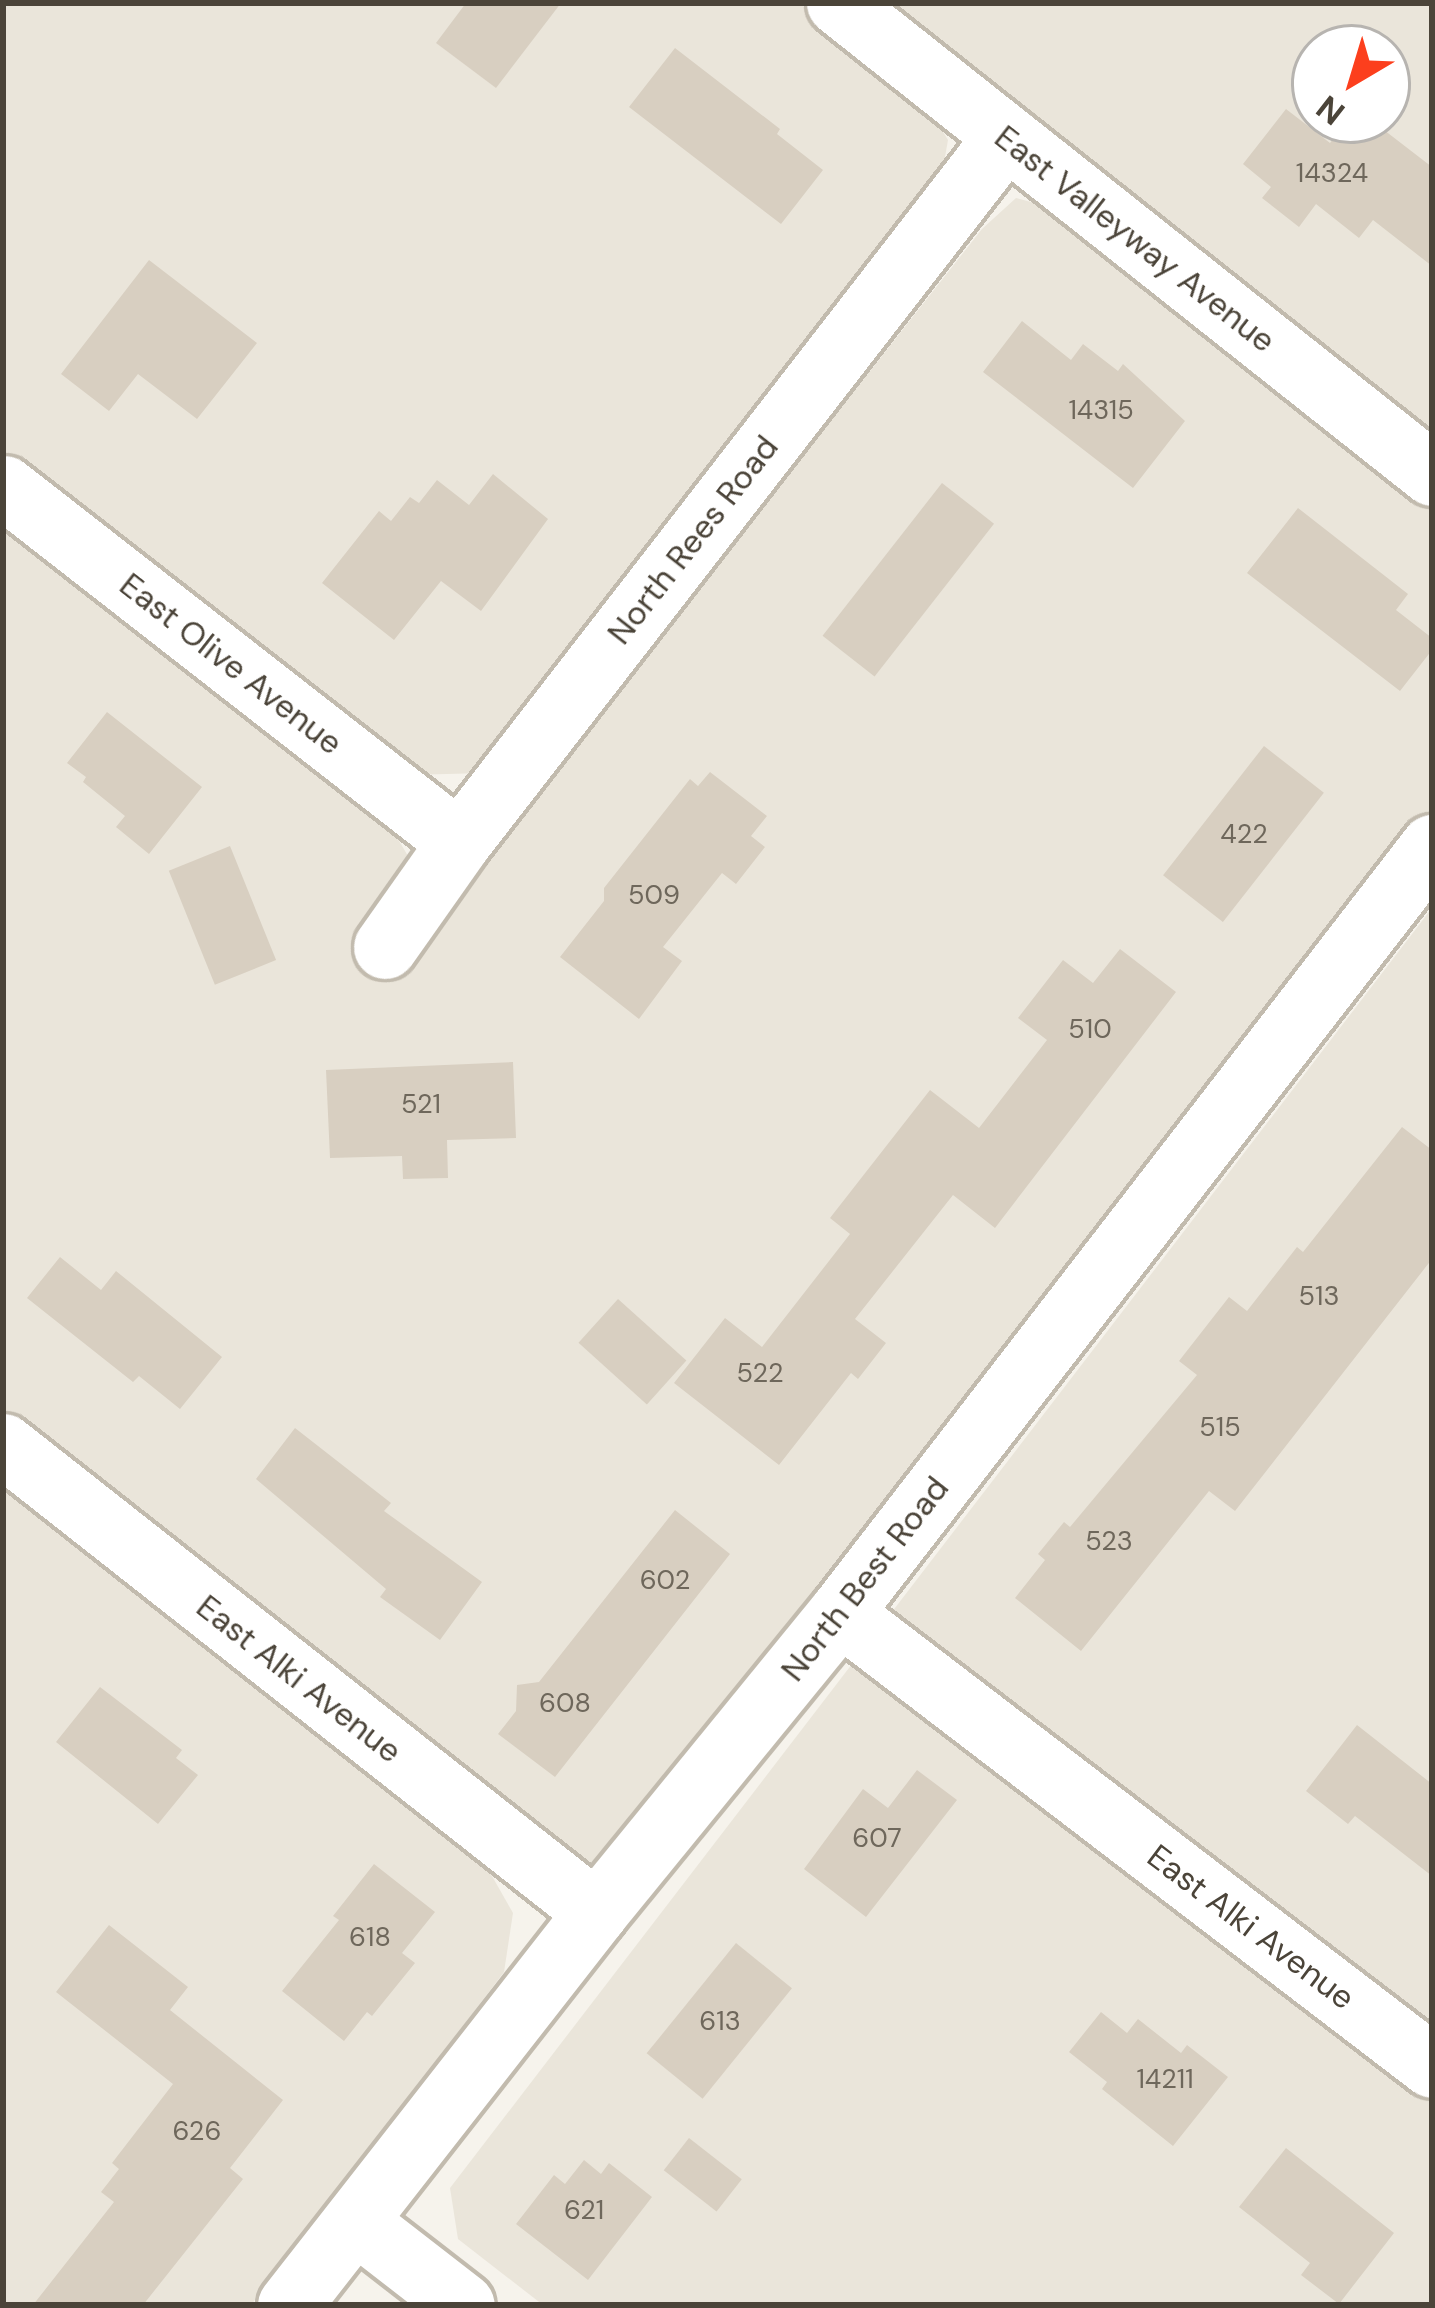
<!DOCTYPE html>
<html>
<head>
<meta charset="utf-8">
<style>
	body { margin:0 }
	#map { position:relative; width:1435px; height:2308px; overflow:hidden; background:#f6f3ec; font-family:"DM Sans",sans-serif }
	div>[style] { position:absolute }
	[style*='--x'] { left:calc(var(--x)*1px); top:calc(var(--y)*1px); width:calc(var(--w)*1px); rotate:calc(var(--a)*1deg) }
	.residential>* { inset:0; background:#eae5da }
	.building>* { inset:0; background:#d8cfc1; transform-origin:0 0 }
	.roads { filter:drop-shadow(3px 0 #c2bbae) drop-shadow(-3px 0 #c2bbae) drop-shadow(0 3px #c2bbae) drop-shadow(0 -3px #c2bbae) }
	.minor>* { height:63px; margin:-31.5px; padding:0 31.5px; transform-origin:31.5px; border-radius:31.5px; background:#fff }
	span { translate:-50% -50%; white-space:nowrap; text-align:center; line-height:1.15; -webkit-text-stroke:10px #fff; paint-order:stroke }
	.number-label { font-size:27px; color:#6e675b }
	.number-label span { -webkit-text-stroke-width:0 }
	.street-label { font-size:33px; color:#4b4439 }
	.frame { position:absolute; inset:0; border:6px solid #4b4439; pointer-events:none }
	.north { position:absolute; left:1291px; top:24px; width:120px; height:120px; box-sizing:border-box; background:#fff; border:3px solid #b7b4b0; border-radius:50%; rotate:218deg; font-size:33px; font-weight:700; line-height:48px; text-align:center; color:#4b4439 }
	.north::after { content:''; display:block; margin:auto; width:42px; height:54px; background:#fc3f1d; clip-path:polygon(50% 0,100% 100%,50% 72%,0 100%) }
</style>
</head>
<body>
<div id="map">
	<div class="residential">
		<div style="clip-path:polygon(3px 3px,799px 3px,926px 103px,948px 140px,940px 185px,485px 773px,408px 775px,3px 450px)"></div>
		<div style="clip-path:polygon(evenodd,887px 3px,1432px 3px,1432px 431px,887px 3px,1315px 48px,1387px 48px,1387px 120px,1315px 120px,1315px 48px)"></div>
		<div style="clip-path:polygon(1016px 198px,1061px 210px,1432px 501px,1432px 814px,619px 1850px,589px 1863px,553px 1850px,3px 1418px,3px 522px,392px 829px,408px 856px,405px 884px,359px 950px,399px 979px,468px 881px,982px 229px)"></div>
		<div style="clip-path:polygon(1432px 908px,1432px 2305px,543px 2305px,458px 2239px,450px 2188px)"></div>
		<div style="clip-path:polygon(3px 1487px,488px 1869px,513px 1913px,504px 1972px,251px 2305px,3px 2305px)"></div>
	</div>
	<div class="building">
		<div style="clip-path:polygon(466px 3px,561px 3px,496px 88px,436px 43px)"></div>
		<div style="clip-path:polygon(675px 48px,780px 129px,777px 134px,823px 170px,781px 224px,629px 107px)"></div>
		<div style="clip-path:polygon(1286px 109px,1330px 143px,1348px 120px,1371px 120px,1432px 167px,1432px 266px,1373px 220px,1359px 238px,1316px 204px,1299px 227px,1262px 198px,1271px 187px,1243px 164px)"></div>
		<div style="clip-path:polygon(149px 260px,257px 343px,197px 419px,138px 374px,109px 411px,61px 374px)"></div>
		<div style="clip-path:polygon(1022px 321px,1071px 360px,1083px 344px,1118px 371px,1123px 364px,1185px 421px,1133px 488px,983px 372px)"></div>
		<div style="clip-path:polygon(493px 474px,548px 519px,481px 611px,441px 581px,394px 640px,322px 583px,379px 511px,391px 521px,410px 497px,419px 503px,437px 480px,469px 505px)"></div>
		<div style="left:942px;top:483px;width:66px;height:194px;rotate:38deg"></div>
		<div style="clip-path:polygon(1298px 508px,1408px 594px,1396px 610px,1432px 638px,1432px 650px,1400px 691px,1247px 573px)"></div>
		<div style="clip-path:polygon(107px 712px,202px 787px,149px 854px,116px 827px,125px 816px,83px 782px,86px 777px,67px 763px)"></div>
		<div style="left:1264px;top:746px;width:76px;height:164px;rotate:38deg"></div>
		<div style="clip-path:polygon(710px 772px,767px 816px,751px 836px,765px 847px,736px 884px,722px 873px,663px 947px,682px 961px,639px 1019px,560px 957px,604px 901px,604px 888px,690px 779px,698px 786px)"></div>
		<div style="left:230px;top:846px;width:123px;height:66px;rotate:68deg"></div>
		<div style="clip-path:polygon(1120px 949px,1176px 992px,995px 1228px,953px 1195px,855px 1319px,886px 1343px,858px 1379px,851px 1373px,779px 1465px,674px 1383px,725px 1318px,762px 1347px,850px 1234px,830px 1218px,930px 1090px,979px 1128px,1047px 1040px,1018px 1018px,1063px 960px,1093px 983px)"></div>
		<div style="clip-path:polygon(513px 1062px,516px 1138px,447px 1140px,448px 1178px,403px 1179px,402px 1156px,330px 1158px,326px 1070px)"></div>
		<div style="clip-path:polygon(1402px 1127px,1432px 1150px,1432px 1259px,1235px 1511px,1209px 1491px,1081px 1651px,1015px 1598px,1045px 1560px,1038px 1554px,1064px 1522px,1070px 1527px,1197px 1375px,1179px 1361px,1229px 1297px,1247px 1311px,1297px 1247px,1303px 1252px)"></div>
		<div style="clip-path:polygon(60px 1257px,101px 1290px,116px 1271px,222px 1357px,180px 1409px,139px 1376px,133px 1382px,27px 1298px)"></div>
		<div style="left:618px;top:1299px;width:92px;height:59px;rotate:42deg"></div>
		<div style="clip-path:polygon(295px 1428px,391px 1503px,384px 1511px,482px 1582px,440px 1640px,380px 1597px,386px 1589px,256px 1479px)"></div>
		<div style="clip-path:polygon(675px 1510px,730px 1554px,555px 1777px,498px 1734px,516px 1711px,517px 1685px,539px 1682px)"></div>
		<div style="clip-path:polygon(100px 1687px,182px 1750px,176px 1758px,198px 1775px,158px 1824px,56px 1742px)"></div>
		<div style="clip-path:polygon(1357px 1725px,1432px 1784px,1432px 1876px,1355px 1816px,1348px 1824px,1306px 1791px)"></div>
		<div style="clip-path:polygon(917px 1770px,957px 1800px,866px 1917px,804px 1869px,863px 1789px,888px 1808px)"></div>
		<div style="clip-path:polygon(374px 1864px,435px 1912px,402px 1953px,415px 1963px,372px 2016px,367px 2012px,344px 2041px,282px 1991px,339px 1920px,333px 1916px)"></div>
		<div style="clip-path:polygon(109px 1925px,188px 1987px,170px 2010px,283px 2100px,230px 2168px,243px 2179px,143px 2305px,33px 2305px,114px 2202px,101px 2192px,119px 2169px,112px 2163px,173px 2084px,56px 1992px)"></div>
		<div style="left:736px;top:1943px;width:72px;height:142px;rotate:39deg"></div>
		<div style="clip-path:polygon(1101px 2012px,1127px 2033px,1138px 2019px,1181px 2053px,1187px 2045px,1228px 2077px,1173px 2146px,1102px 2089px,1107px 2082px,1069px 2052px)"></div>
		<div style="left:689px;top:2138px;width:67px;height:41px;rotate:38deg"></div>
		<div style="clip-path:polygon(1286px 2148px,1394px 2233px,1339px 2304px,1301px 2275px,1310px 2263px,1239px 2207px)"></div>
		<div style="clip-path:polygon(584px 2160px,601px 2174px,609px 2163px,652px 2197px,588px 2280px,516px 2224px,554px 2175px,565px 2184px)"></div>
	</div>
	<div class="roads">
		<div class="minor">
			<div style="--x:838;--y:3;--w:758;--a:38.41"></div>
			<div style="--x:4;--y:487;--w:577;--a:37.96"></div>
			<div style="--x:385;--y:947;--w:128;--a:-54.8"></div>
			<div style="--x:459;--y:842;--w:893;--a:-52.23"></div>
			<div style="--x:3;--y:1445;--w:755;--a:38.22"></div>
			<div style="--x:840;--y:1613;--w:745;--a:37.42"></div>
			<div style="--x:356;--y:2222;--w:135;--a:37.8"></div>
			<div style="--x:289;--y:2305;--w:499;--a:-52"></div>
			<div style="--x:596;--y:1912;--w:386;--a:-50.8"></div>
			<div style="--x:840;--y:1613;--w:969;--a:-52.34"></div>
		</div>
	</div>
	<div class="number-label">
		<span style="left:1332px;top:173px">14324</span>
		<span style="left:1101px;top:410px">14315</span>
		<span style="left:1244px;top:834px">422</span>
		<span style="left:654px;top:895px">509</span>
		<span style="left:1090px;top:1029px">510</span>
		<span style="left:421px;top:1104px">521</span>
		<span style="left:1319px;top:1296px">513</span>
		<span style="left:760px;top:1373px">522</span>
		<span style="left:1220px;top:1427px">515</span>
		<span style="left:1109px;top:1541px">523</span>
		<span style="left:665px;top:1580px">602</span>
		<span style="left:565px;top:1703px">608</span>
		<span style="left:877px;top:1838px">607</span>
		<span style="left:370px;top:1937px">618</span>
		<span style="left:720px;top:2021px">613</span>
		<span style="left:1165px;top:2079px">14211</span>
		<span style="left:197px;top:2131px">626</span>
		<span style="left:584px;top:2210px">621</span>
	</div>
	<div class="street-label">
		<span style="left:1135px;top:239px;rotate:38deg">East Valleyway Avenue</span>
		<span style="left:693px;top:540px;rotate:-52deg">North Rees Road</span>
		<span style="left:231px;top:664px;rotate:38deg">East Olive Avenue</span>
		<span style="left:865px;top:1579px;rotate:-52deg">North Best Road</span>
		<span style="left:299px;top:1679px;rotate:38deg">East Alki Avenue</span>
		<span style="left:1251px;top:1927px;rotate:37deg">East Alki Avenue</span>
	</div>
	<div class="frame"></div>
	<div class="north">N</div>
</div>
</body>
</html>
